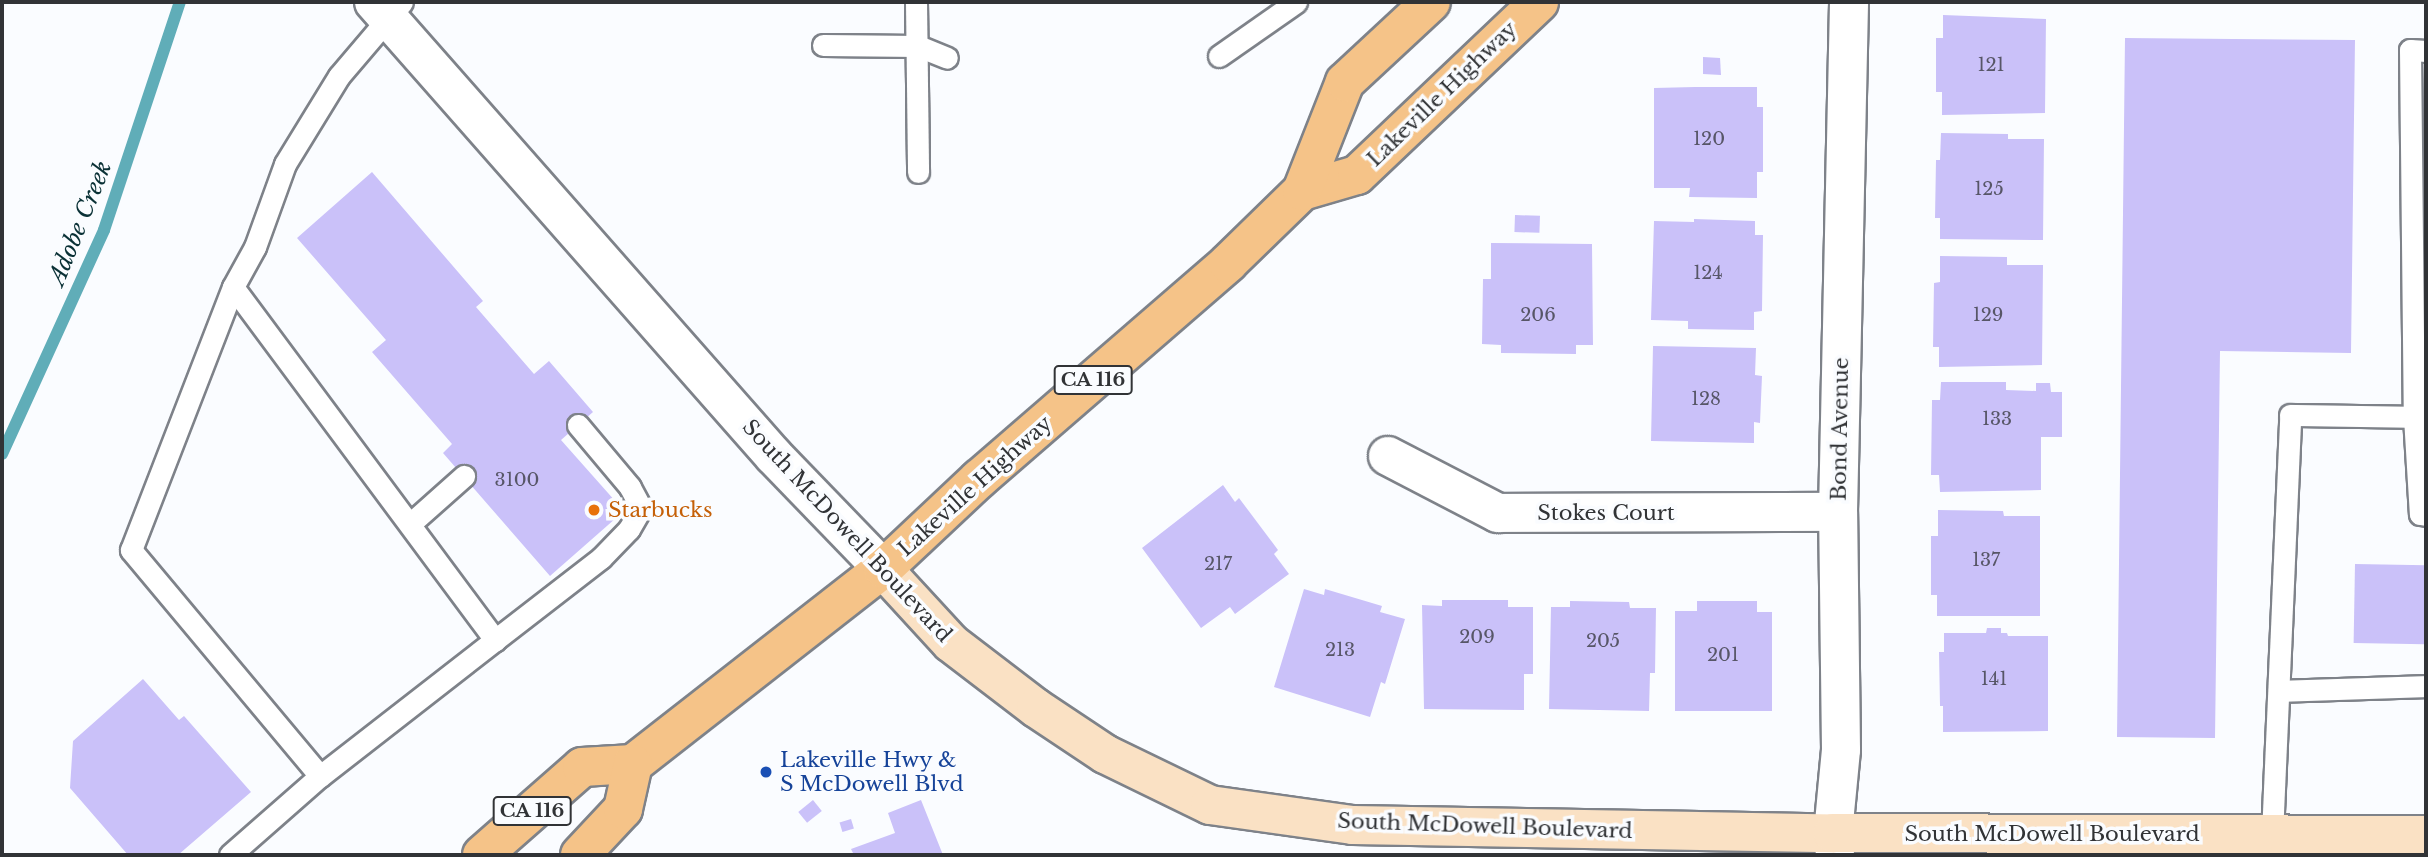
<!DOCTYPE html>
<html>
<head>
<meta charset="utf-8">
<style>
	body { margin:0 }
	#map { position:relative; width:2428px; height:857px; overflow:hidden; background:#fafcff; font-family:"Libre Baskerville",serif }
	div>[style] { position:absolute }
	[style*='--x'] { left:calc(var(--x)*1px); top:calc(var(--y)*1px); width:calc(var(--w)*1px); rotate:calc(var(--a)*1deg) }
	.stream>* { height:12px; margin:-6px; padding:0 6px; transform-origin:6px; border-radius:6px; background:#60adb8 }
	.building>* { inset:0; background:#cac1f9; transform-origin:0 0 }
	.roads { filter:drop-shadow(2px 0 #7e8289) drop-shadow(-2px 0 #7e8289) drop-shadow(0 2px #7e8289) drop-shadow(0 -2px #7e8289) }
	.lane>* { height:21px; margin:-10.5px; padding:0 10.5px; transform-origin:10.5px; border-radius:10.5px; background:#fff }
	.street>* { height:38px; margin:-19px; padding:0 19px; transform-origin:19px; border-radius:19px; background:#fff }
	.secondary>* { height:38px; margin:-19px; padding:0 19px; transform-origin:19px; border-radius:19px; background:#fae1c4 }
	.primary>* { height:38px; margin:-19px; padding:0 19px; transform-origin:19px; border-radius:19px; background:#f5c388 }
	.dots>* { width:19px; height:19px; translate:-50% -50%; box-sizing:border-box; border:4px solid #fafcff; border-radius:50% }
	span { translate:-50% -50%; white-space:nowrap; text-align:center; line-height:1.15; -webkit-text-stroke:7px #fafcff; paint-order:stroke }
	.number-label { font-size:18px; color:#575667 }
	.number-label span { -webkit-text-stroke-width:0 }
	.shield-label span { padding:2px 5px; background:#fafcff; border:2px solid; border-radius:5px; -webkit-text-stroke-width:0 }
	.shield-label { font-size:19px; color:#313336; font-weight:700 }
	.street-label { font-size:21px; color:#313336 }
	.food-label { font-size:21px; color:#c56008 }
	.left { translate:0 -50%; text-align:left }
	.transit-label { font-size:21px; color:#164399 }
	.water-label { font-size:23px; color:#0a3136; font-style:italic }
	.frame { position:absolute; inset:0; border:4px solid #313336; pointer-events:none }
</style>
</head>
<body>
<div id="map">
	<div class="stream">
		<div style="--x:2;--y:454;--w:246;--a:-65.5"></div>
		<div style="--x:104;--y:230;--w:240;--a:-71.6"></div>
	</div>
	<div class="building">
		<div style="clip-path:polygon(1943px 15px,2046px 19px,2045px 113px,1942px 115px,1942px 92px,1936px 92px,1936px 38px,1943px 38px)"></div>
		<div style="clip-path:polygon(2125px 38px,2355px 40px,2351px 353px,2220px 351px,2215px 738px,2117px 737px)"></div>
		<div style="clip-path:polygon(1703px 57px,1720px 58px,1721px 75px,1703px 74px)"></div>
		<div style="clip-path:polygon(1695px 87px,1757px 87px,1757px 107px,1763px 107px,1763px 172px,1757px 172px,1757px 198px,1689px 197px,1690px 188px,1654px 188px,1654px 88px)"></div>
		<div style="clip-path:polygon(1941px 133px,2008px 134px,2008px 139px,2044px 139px,2043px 240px,1940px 239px,1940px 218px,1935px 218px,1936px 160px,1940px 160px)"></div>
		<div style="clip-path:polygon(372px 172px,483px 301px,476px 307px,534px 374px,549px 361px,593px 412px,561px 440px,624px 511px,550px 576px,443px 453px,452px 444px,372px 352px,386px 340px,297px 238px)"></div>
		<div style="left:1515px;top:215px;width:25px;height:17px;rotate:2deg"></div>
		<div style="clip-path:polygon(1694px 219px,1755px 221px,1755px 235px,1763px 235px,1762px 311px,1754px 312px,1754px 330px,1688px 329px,1688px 321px,1651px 320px,1654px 221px,1694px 222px)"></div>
		<div style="clip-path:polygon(1491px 243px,1592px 244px,1593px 345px,1576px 345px,1576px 354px,1501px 353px,1501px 345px,1482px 344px,1483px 279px,1491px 279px)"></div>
		<div style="clip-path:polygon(1940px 256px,2007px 257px,2007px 265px,2043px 265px,2042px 365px,1939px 367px,1939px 347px,1933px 347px,1934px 283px,1940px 282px)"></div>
		<div style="clip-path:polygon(1653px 346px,1756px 348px,1755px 375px,1762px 376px,1760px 423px,1754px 422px,1754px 443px,1651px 441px)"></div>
		<div style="clip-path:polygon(1941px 382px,2006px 382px,2006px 390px,2036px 391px,2036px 383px,2050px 383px,2051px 392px,2062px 392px,2062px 437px,2041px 437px,2041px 490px,1940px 492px,1939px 475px,1931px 475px,1932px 400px,1940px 400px)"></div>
		<div style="clip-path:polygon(1223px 485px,1235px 502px,1239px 498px,1278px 550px,1274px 554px,1289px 574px,1235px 614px,1230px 607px,1201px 628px,1142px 548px)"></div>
		<div style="clip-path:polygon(1938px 510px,2003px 511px,2004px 516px,2040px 516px,2040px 616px,1937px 616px,1937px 595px,1931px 595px,1931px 536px,1938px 536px)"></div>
		<div style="left:2355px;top:564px;width:71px;height:79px;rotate:1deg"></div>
		<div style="clip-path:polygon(1304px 589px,1324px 595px,1325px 589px,1382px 606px,1380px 612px,1405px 619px,1385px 684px,1381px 682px,1370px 717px,1274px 687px)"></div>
		<div style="clip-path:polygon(1442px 600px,1508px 600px,1508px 607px,1533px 607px,1533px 674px,1524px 674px,1524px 710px,1424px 709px,1422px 605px,1442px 606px)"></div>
		<div style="clip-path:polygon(1570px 601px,1629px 602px,1630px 608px,1656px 608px,1655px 673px,1650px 673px,1649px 711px,1549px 709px,1551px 607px,1570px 607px)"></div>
		<div style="clip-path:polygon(1697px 601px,1757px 601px,1757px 612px,1772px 612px,1772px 711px,1675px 711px,1675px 611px,1697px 611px)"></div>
		<div style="clip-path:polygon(1987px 628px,2001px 628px,2001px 633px,2007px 633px,2008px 636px,2048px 636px,2048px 731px,1943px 732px,1943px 706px,1940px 706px,1939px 652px,1944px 652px,1944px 633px,1986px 633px)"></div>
		<div style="clip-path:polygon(143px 679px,179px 720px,184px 716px,251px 792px,178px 855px,128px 855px,70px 788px,73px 741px)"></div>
		<div style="left:813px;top:800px;width:14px;height:19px;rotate:51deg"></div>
		<div style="clip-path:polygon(921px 800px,943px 855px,854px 855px,851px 849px,895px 833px,888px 813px)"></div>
		<div style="left:851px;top:819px;width:10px;height:12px;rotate:73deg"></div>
	</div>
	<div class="roads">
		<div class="lane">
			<div style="--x:916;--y:2;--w:170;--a:89.3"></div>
			<div style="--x:823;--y:45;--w:95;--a:0.6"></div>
			<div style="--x:918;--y:46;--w:31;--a:22"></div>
			<div style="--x:2426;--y:51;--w:16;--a:-176"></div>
			<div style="--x:2410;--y:50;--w:367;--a:89.4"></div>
			<div style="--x:2414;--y:417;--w:12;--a:5"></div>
			<div style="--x:1219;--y:56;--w:94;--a:-35"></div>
			<div style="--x:233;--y:287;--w:440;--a:53.4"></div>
			<div style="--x:495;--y:640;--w:222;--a:142.1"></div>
			<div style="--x:411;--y:523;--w:71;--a:-41.6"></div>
			<div style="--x:495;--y:640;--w:134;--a:-37.7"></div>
			<div style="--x:601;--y:558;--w:40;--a:-46"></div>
			<div style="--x:629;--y:529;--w:24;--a:-60"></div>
			<div style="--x:641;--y:508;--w:24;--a:-118"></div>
			<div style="--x:630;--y:487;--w:81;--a:-130"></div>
			<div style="--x:2279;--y:691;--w:147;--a:-1.9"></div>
			<div style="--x:2272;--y:835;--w:420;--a:-87.5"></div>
			<div style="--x:2290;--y:415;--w:124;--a:0.9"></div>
			<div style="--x:2414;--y:417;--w:97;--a:86.5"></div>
			<div style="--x:2420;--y:514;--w:6;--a:9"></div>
			<div style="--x:230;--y:855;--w:120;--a:-41.3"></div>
			<div style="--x:320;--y:776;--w:295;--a:-129.9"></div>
			<div style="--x:131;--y:550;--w:282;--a:-68.8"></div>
			<div style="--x:233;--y:287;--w:46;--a:-61.2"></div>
			<div style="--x:255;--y:247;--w:88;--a:-70.1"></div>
			<div style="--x:285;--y:164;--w:103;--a:-58.5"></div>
			<div style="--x:339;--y:76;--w:97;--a:-49.6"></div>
		</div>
		<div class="street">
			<div style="--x:374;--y:2;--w:605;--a:48.62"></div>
			<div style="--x:774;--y:456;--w:157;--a:46"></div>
			<div style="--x:1388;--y:456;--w:124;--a:27.4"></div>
			<div style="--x:1498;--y:513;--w:340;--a:-0.2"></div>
			<div style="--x:1835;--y:855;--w:22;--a:-95"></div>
			<div style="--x:1833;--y:833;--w:83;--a:-84.5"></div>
			<div style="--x:1841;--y:750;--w:238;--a:-90.7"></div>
			<div style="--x:1838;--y:512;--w:510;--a:-88.76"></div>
		</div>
		<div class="secondary">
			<div style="--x:883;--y:569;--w:100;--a:47.4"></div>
			<div style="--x:951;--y:643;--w:107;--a:37.4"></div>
			<div style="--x:1036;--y:708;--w:83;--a:33.7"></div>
			<div style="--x:1105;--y:754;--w:117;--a:25.9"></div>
			<div style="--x:1210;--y:805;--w:144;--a:8"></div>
			<div style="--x:1353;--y:825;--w:480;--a:1"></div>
			<div style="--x:1833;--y:833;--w:593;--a:0.19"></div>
		</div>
		<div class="primary">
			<div style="--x:1302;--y:191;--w:57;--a:-16.2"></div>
			<div style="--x:1357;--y:175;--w:251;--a:-43.5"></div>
			<div style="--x:482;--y:855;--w:133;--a:-41.3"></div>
			<div style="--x:582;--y:767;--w:51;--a:-3.4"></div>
			<div style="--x:633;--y:764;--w:317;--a:-38"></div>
			<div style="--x:883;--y:569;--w:132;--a:-43.2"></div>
			<div style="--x:979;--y:479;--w:330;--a:-40.9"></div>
			<div style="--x:1228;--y:263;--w:103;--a:-44.2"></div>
			<div style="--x:1302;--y:191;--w:117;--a:-68.5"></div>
			<div style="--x:1345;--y:82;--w:117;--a:-42.9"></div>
			<div style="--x:580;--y:855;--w:63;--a:-46.9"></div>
			<div style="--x:623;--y:809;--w:46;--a:-77.5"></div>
		</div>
	</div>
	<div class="dots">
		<div style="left:594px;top:510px;background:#e8710a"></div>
		<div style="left:766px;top:772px;background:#1a4fb4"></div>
	</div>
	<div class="number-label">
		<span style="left:1991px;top:65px">121</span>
		<span style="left:1709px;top:139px">120</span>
		<span style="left:1989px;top:189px">125</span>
		<span style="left:1708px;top:273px">124</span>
		<span style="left:1538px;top:315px">206</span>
		<span style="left:1988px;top:315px">129</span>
		<span style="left:1706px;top:399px">128</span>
		<span style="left:1997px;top:419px">133</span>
		<span style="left:517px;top:480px">3100</span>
		<span style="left:1986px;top:560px">137</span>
		<span style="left:1218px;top:564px">217</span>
		<span style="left:1477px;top:637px">209</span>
		<span style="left:1603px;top:641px">205</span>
		<span style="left:1340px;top:650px">213</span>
		<span style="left:1723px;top:655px">201</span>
		<span style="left:1994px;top:679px">141</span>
	</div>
	<div class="shield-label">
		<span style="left:1093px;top:380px">CA 116</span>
		<span style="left:532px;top:811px">CA 116</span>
	</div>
	<div class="street-label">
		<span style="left:1442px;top:94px;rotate:-44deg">Lakeville Highway</span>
		<span style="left:1840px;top:429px;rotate:-89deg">Bond Avenue</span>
		<span style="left:975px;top:486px;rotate:-42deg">Lakeville Highway</span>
		<span style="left:1606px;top:513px">Stokes Court</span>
		<span style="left:847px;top:531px;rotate:47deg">South McDowell Boulevard</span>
		<span style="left:1485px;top:826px;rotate:2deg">South McDowell Boulevard</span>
		<span style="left:2052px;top:834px">South McDowell Boulevard</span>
	</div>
	<div class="food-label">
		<span class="left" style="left:608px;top:510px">Starbucks</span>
	</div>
	<div class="transit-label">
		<span class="left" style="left:780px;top:772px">Lakeville Hwy &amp;<br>S McDowell Blvd</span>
	</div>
	<div class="water-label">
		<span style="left:80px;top:223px;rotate:-68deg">Adobe Creek</span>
	</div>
	<div class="frame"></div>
</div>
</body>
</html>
